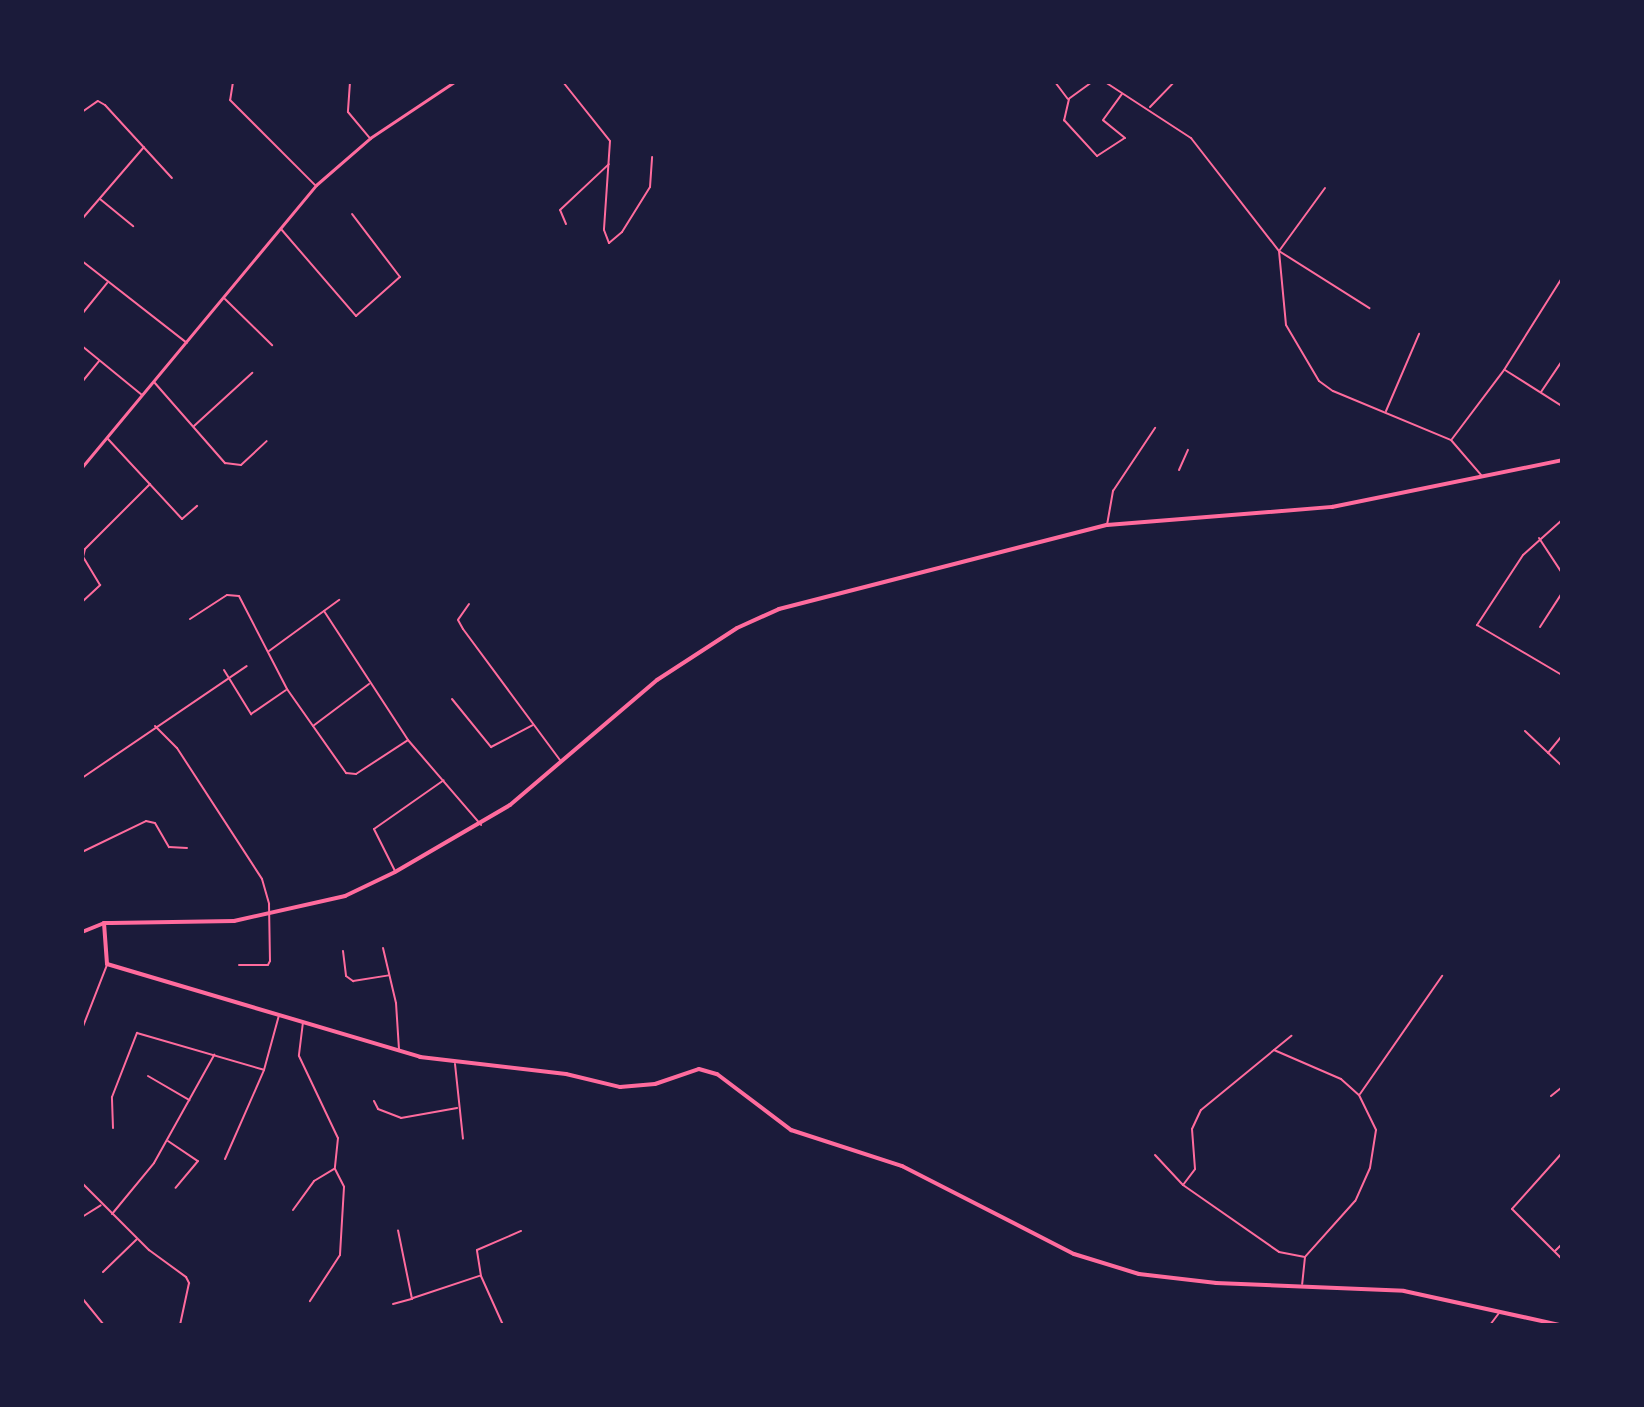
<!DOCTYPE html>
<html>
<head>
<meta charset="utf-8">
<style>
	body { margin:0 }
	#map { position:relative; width:1644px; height:1407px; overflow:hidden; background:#1b1b3a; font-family:Ubuntu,sans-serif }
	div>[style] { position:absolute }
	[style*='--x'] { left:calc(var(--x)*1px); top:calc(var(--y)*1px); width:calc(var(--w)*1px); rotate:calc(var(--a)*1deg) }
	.minor>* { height:2px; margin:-1px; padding:0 1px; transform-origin:1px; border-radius:1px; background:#ff6b9d }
	.tertiary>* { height:3px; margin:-1.5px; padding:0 1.5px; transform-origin:1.5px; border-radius:1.5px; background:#ff6b9d }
	.secondary>* { height:4px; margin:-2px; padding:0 2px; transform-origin:2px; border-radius:2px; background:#ff6b9d }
	.primary>* { height:4px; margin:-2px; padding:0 2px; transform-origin:2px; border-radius:2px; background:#ff6b9d }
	span { translate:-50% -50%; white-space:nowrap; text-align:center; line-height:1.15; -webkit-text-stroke:8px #1b1b3a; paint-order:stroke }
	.frame { position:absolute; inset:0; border:84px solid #1b1b3a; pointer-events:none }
</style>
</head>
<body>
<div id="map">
	<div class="minor">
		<div style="--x:233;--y:82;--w:18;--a:99"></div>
		<div style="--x:230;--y:100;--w:120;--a:45"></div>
		<div style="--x:350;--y:82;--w:30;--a:94"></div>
		<div style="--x:348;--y:112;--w:33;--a:50"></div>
		<div style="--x:563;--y:82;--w:75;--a:51.5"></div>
		<div style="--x:610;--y:141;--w:89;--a:93.9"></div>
		<div style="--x:604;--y:230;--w:14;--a:69"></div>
		<div style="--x:609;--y:243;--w:17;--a:-40"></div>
		<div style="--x:622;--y:232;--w:53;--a:-58.1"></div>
		<div style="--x:650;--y:187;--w:30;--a:-86"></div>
		<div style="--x:1055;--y:82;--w:21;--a:53"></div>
		<div style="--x:1092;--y:82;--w:29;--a:144"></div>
		<div style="--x:1069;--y:99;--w:22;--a:103"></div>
		<div style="--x:1064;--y:120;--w:49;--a:47.5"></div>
		<div style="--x:1097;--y:156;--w:33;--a:-33"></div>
		<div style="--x:1125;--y:138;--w:28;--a:-141"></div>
		<div style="--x:1103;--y:120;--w:32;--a:-54"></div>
		<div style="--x:1105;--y:82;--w:103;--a:33.1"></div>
		<div style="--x:1191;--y:138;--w:143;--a:52.1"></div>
		<div style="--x:1279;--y:251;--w:107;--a:32.3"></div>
		<div style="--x:1150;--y:107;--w:35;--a:-46"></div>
		<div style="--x:82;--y:112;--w:19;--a:-35"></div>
		<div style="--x:98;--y:101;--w:8;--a:30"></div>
		<div style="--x:105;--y:105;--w:99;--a:47.5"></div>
		<div style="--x:1325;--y:188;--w:78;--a:126.1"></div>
		<div style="--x:1279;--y:251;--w:74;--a:84.6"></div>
		<div style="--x:1286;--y:325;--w:65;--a:59.5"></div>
		<div style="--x:1319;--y:381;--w:17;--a:36"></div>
		<div style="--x:1333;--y:391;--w:128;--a:22.6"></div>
		<div style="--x:1451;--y:440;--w:48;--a:49.3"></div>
		<div style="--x:100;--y:199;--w:43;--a:39.3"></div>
		<div style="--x:82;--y:219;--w:95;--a:-49.3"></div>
		<div style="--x:566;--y:224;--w:15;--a:-113"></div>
		<div style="--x:560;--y:210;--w:67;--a:-43.2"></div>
		<div style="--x:281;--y:229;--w:115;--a:49.2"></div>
		<div style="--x:356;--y:316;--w:59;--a:-41.6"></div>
		<div style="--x:400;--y:277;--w:79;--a:-127.3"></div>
		<div style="--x:82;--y:261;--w:133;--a:38"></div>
		<div style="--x:225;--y:299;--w:66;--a:44.4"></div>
		<div style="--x:82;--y:314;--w:40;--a:-51"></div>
		<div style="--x:82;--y:346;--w:77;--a:39.2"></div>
		<div style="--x:1505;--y:370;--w:67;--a:32.3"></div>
		<div style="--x:82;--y:382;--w:27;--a:-51"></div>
		<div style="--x:154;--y:382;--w:108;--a:48.8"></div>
		<div style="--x:225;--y:463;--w:16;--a:7"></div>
		<div style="--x:241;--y:465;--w:35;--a:-43"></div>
		<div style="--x:1541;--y:392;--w:37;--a:-56"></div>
		<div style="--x:1386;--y:411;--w:84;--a:-66.8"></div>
		<div style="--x:194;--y:426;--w:79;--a:-42.4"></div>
		<div style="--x:108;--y:439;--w:109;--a:47.2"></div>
		<div style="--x:182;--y:519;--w:20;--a:-41"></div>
		<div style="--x:1452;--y:439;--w:86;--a:-53"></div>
		<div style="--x:1504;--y:370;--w:109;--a:-57.8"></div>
		<div style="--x:1179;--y:470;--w:22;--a:-66"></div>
		<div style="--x:1562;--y:520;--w:52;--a:138.1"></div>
		<div style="--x:1523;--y:555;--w:84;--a:123.3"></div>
		<div style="--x:1477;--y:625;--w:99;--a:30.5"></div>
		<div style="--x:1107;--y:525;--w:35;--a:-80"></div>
		<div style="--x:1113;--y:491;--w:76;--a:-56.3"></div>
		<div style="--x:1539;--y:538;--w:42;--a:56.7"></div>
		<div style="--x:82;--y:602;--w:25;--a:-43"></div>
		<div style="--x:100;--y:585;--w:33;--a:-121"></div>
		<div style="--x:83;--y:557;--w:8;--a:-76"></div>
		<div style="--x:85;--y:549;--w:92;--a:-45"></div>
		<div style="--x:469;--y:604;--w:19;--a:125"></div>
		<div style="--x:458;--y:620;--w:10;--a:61"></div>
		<div style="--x:463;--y:629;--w:163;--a:53.5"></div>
		<div style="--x:324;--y:611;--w:154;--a:56.9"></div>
		<div style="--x:408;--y:740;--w:112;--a:49.3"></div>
		<div style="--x:190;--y:619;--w:44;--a:-33"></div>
		<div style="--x:227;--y:595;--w:12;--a:5"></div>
		<div style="--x:239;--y:596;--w:105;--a:62.7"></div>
		<div style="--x:287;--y:689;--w:103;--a:54.9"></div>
		<div style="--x:346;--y:773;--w:10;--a:6"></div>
		<div style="--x:356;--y:774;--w:62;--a:-33.2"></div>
		<div style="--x:1540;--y:627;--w:40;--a:-57.1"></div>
		<div style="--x:269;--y:651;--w:87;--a:-36.1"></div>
		<div style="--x:224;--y:670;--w:52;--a:58.5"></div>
		<div style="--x:251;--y:714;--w:42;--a:-34.4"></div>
		<div style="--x:452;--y:699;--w:62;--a:50.9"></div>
		<div style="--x:491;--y:747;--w:47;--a:-27.6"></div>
		<div style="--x:155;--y:726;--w:31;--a:45"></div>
		<div style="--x:177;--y:748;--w:156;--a:57"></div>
		<div style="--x:262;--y:879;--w:26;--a:74"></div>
		<div style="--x:269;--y:904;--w:57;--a:89"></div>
		<div style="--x:270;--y:961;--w:4;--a:117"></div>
		<div style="--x:268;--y:965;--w:29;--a:180"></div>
		<div style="--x:313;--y:726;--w:70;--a:-36.9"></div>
		<div style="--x:1525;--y:731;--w:51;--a:43.4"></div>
		<div style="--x:1548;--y:753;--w:22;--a:-51"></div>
		<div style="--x:82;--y:778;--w:199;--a:-34.2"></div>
		<div style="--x:82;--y:852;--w:71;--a:-25.8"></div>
		<div style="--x:146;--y:821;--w:9;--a:13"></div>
		<div style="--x:155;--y:823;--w:28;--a:60"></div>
		<div style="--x:169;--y:847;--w:18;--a:3"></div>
		<div style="--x:395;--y:871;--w:47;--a:-116.6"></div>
		<div style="--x:374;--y:829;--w:85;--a:-35"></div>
		<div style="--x:383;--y:948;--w:57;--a:76.7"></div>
		<div style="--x:396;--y:1003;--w:46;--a:86.3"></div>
		<div style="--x:343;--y:951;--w:25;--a:83"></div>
		<div style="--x:346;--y:976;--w:9;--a:36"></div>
		<div style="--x:353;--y:981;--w:36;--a:-9"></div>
		<div style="--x:82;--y:972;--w:12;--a:85"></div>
		<div style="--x:303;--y:1022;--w:34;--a:97"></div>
		<div style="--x:299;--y:1056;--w:91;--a:64.6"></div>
		<div style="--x:338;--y:1138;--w:31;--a:96"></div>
		<div style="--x:335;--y:1169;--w:20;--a:63"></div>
		<div style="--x:344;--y:1187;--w:68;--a:93.4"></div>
		<div style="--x:340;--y:1255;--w:55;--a:123.1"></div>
		<div style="--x:82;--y:1029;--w:69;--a:-68.7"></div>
		<div style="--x:1274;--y:1050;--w:73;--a:23.4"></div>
		<div style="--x:1341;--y:1079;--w:24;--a:42"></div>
		<div style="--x:1359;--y:1095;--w:39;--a:64"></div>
		<div style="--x:1376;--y:1130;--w:38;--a:99"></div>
		<div style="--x:1370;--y:1168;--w:36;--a:114"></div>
		<div style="--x:1355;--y:1201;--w:75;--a:131.8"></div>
		<div style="--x:1305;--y:1257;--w:27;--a:96"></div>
		<div style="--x:455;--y:1064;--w:75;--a:83.9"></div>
		<div style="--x:148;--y:1076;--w:48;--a:30.3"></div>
		<div style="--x:1360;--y:1094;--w:144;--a:-55.2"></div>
		<div style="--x:1551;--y:1096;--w:14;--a:-39"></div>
		<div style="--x:374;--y:1101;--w:9;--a:63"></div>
		<div style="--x:378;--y:1109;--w:25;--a:21"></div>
		<div style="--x:401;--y:1118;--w:57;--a:-10.1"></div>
		<div style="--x:113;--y:1128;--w:31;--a:-92"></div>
		<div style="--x:112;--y:1097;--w:69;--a:-68.7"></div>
		<div style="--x:137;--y:1033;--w:132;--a:16.2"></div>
		<div style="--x:168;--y:1141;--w:36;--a:34"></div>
		<div style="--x:198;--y:1161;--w:35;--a:130"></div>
		<div style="--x:1562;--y:1153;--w:75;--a:131.8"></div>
		<div style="--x:1512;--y:1209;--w:71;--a:45"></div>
		<div style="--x:1155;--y:1155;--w:41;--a:47"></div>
		<div style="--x:1183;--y:1185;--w:117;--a:34.9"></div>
		<div style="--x:1279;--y:1252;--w:25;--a:11"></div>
		<div style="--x:225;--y:1159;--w:97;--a:-66.3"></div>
		<div style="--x:264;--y:1070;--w:57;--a:-74.7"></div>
		<div style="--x:82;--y:1183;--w:95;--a:45"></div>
		<div style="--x:149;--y:1250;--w:46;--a:36.1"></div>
		<div style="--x:186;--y:1277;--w:7;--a:63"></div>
		<div style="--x:189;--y:1283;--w:43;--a:102.1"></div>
		<div style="--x:1183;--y:1185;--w:20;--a:-53"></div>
		<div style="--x:1195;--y:1169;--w:40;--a:-94.3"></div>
		<div style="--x:1192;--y:1129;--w:21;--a:-65"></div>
		<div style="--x:1201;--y:1110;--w:117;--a:-39.4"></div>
		<div style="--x:293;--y:1210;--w:36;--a:-54"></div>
		<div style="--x:314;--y:1181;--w:23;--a:-31"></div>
		<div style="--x:112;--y:1214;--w:66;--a:-50.5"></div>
		<div style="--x:154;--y:1163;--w:124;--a:-60.9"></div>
		<div style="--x:82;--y:1217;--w:22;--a:-32"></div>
		<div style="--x:1555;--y:1251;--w:10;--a:-45"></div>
		<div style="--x:103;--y:1272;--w:47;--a:-44.1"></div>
		<div style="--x:82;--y:1298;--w:35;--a:51"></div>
		<div style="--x:413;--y:1298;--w:70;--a:-18.4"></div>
		<div style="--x:393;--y:1304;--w:20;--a:-15"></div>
		<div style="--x:412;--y:1299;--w:70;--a:-101.5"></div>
		<div style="--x:503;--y:1325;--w:54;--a:-114.2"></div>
		<div style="--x:481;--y:1276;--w:26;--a:-99"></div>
		<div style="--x:477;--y:1250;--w:48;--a:-23.4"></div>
		<div style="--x:1490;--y:1325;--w:15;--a:-53"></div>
	</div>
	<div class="tertiary">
		<div style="--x:82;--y:467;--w:366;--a:-50.3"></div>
		<div style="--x:316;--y:185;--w:72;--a:-41"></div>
		<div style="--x:370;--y:138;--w:101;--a:-33.7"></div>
	</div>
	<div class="secondary">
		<div style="--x:111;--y:923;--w:7;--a:180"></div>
		<div style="--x:104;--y:923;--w:41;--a:85.8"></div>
		<div style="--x:107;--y:964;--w:327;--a:16.5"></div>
		<div style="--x:420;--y:1057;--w:147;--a:6.6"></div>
		<div style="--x:566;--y:1074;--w:56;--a:13.5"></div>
		<div style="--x:620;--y:1087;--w:35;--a:-5"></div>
		<div style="--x:655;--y:1084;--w:46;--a:-18.8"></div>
		<div style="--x:699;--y:1069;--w:19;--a:16"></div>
		<div style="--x:717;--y:1074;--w:93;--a:37.1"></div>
		<div style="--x:791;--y:1130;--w:117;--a:18"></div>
		<div style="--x:902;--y:1166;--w:193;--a:27.1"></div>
		<div style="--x:1074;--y:1254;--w:68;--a:17.1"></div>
		<div style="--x:1139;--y:1274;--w:78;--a:6.7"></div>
		<div style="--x:1216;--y:1283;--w:188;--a:2.4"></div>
		<div style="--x:1404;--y:1291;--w:160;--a:12.3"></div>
	</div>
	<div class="primary">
		<div style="--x:111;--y:923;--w:123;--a:-0.9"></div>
		<div style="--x:234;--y:921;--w:114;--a:-12.7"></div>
		<div style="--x:345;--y:896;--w:55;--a:-25.6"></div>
		<div style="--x:395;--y:872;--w:133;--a:-30.2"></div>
		<div style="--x:510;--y:805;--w:193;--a:-40.4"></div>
		<div style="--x:657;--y:680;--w:95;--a:-33"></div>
		<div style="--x:737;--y:628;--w:46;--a:-24.3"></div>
		<div style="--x:779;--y:609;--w:339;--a:-14.4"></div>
		<div style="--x:1107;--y:525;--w:226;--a:-4.6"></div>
		<div style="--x:1332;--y:507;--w:235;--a:-11.5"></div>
		<div style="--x:82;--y:932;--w:24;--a:-22"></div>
	</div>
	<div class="frame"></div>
</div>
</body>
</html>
